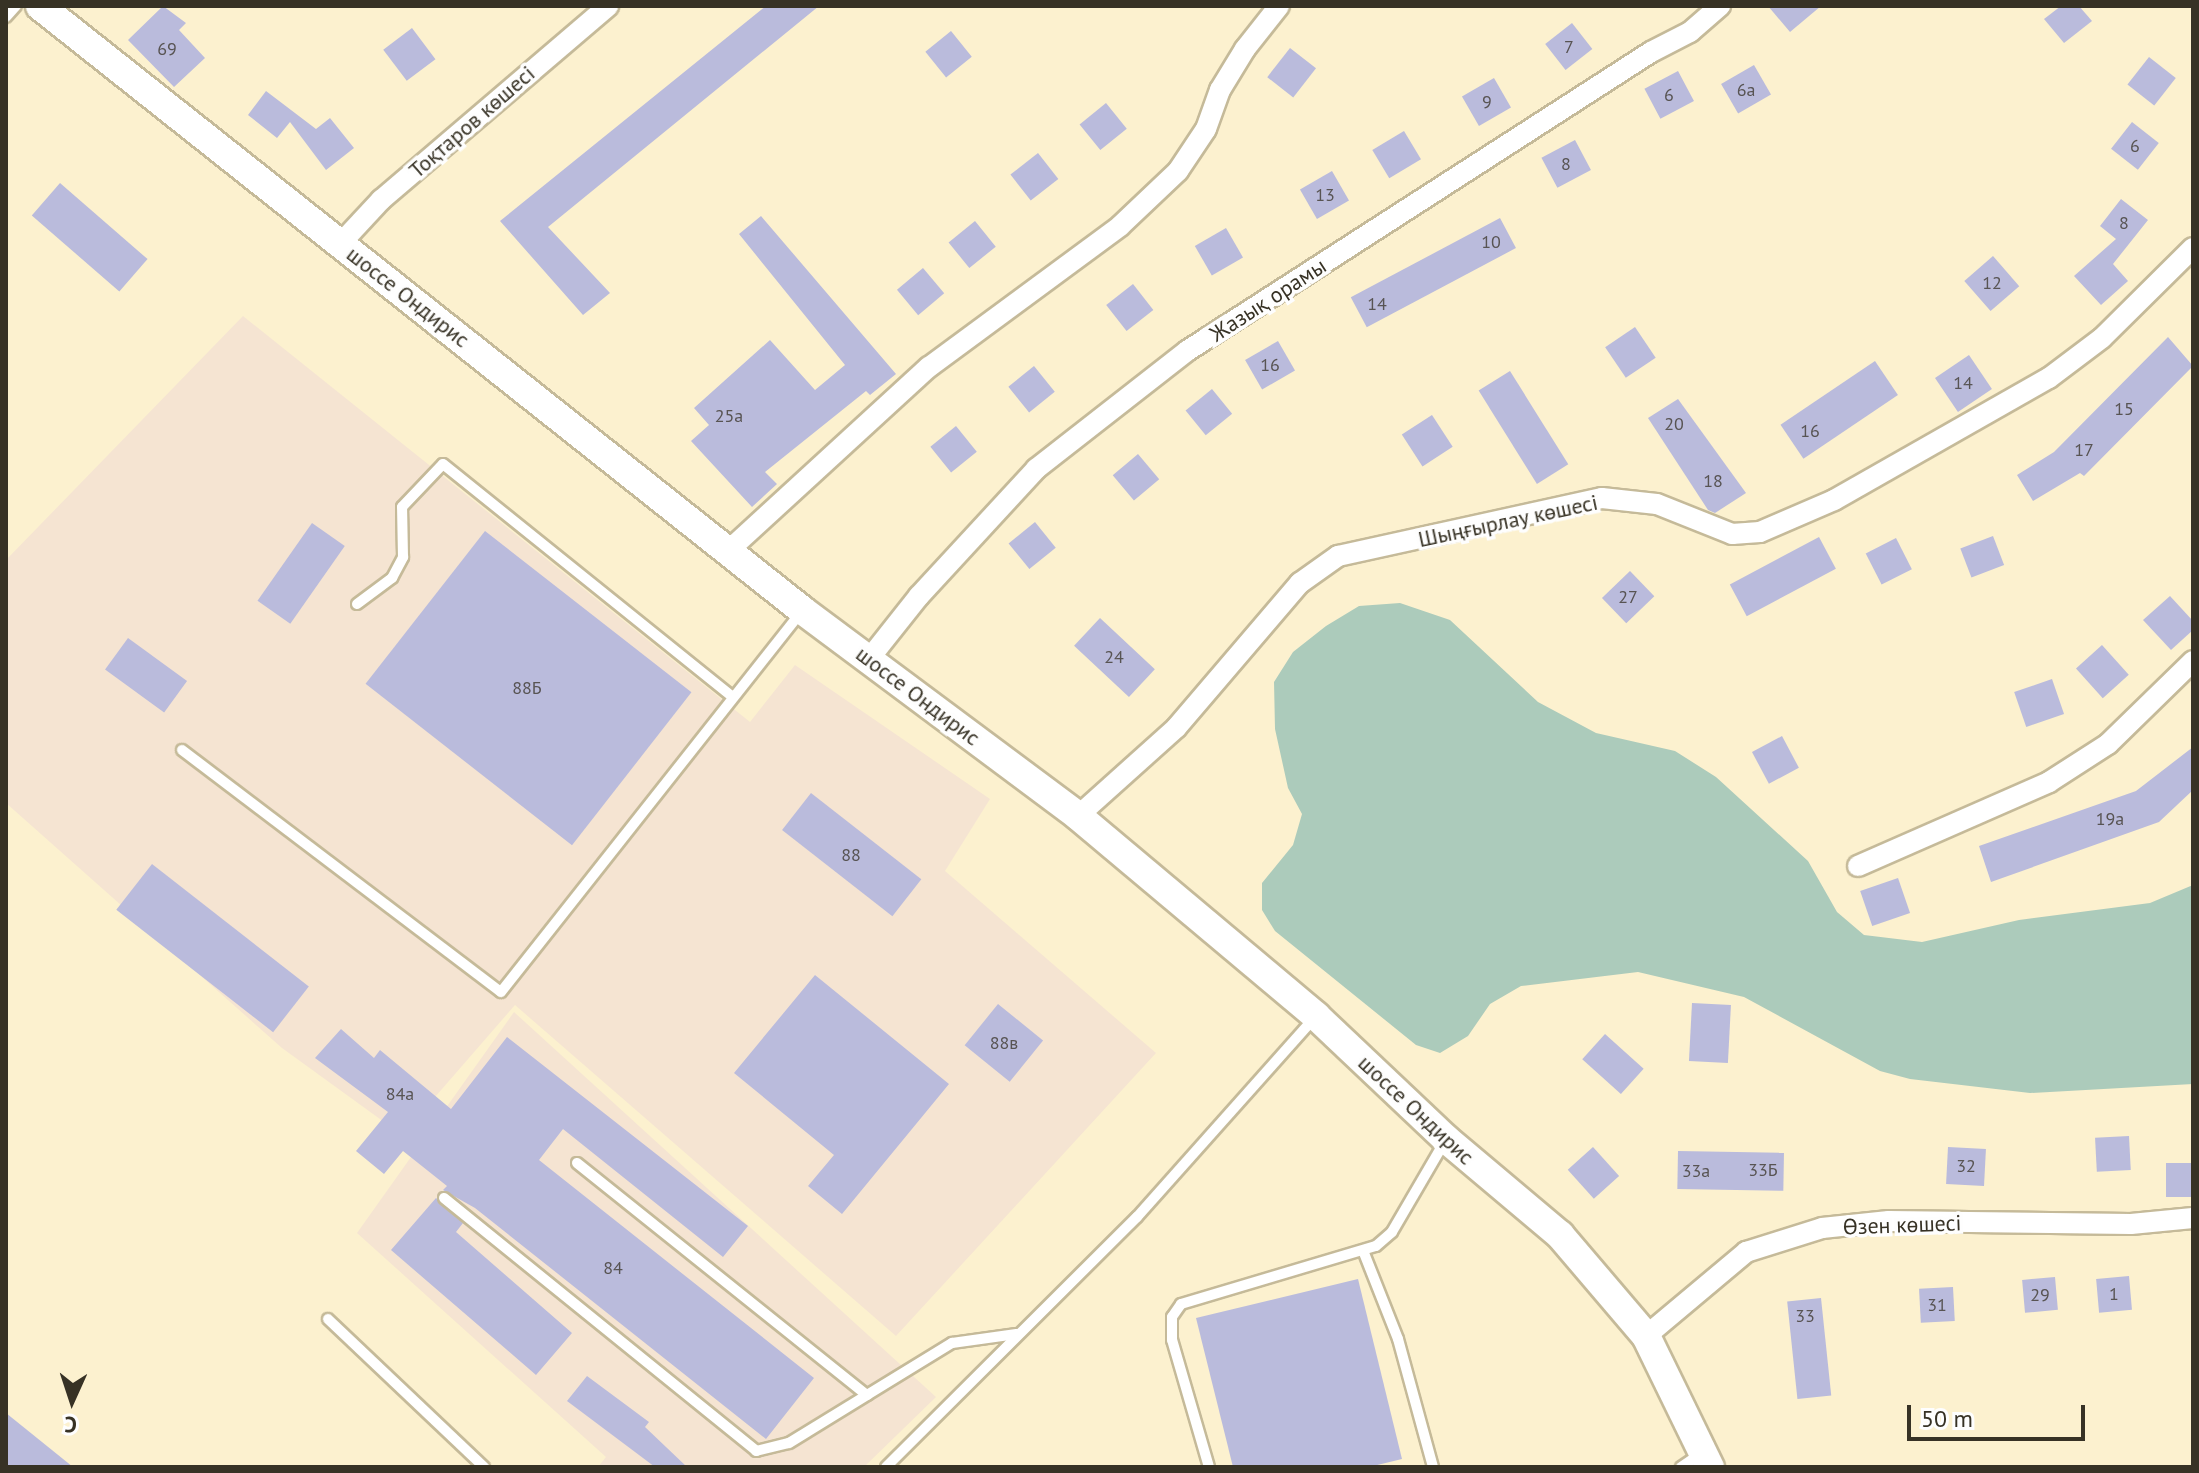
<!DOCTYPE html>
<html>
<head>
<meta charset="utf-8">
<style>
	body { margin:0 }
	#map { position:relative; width:2199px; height:1473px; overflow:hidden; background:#fcf1cf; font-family:"PT Sans",sans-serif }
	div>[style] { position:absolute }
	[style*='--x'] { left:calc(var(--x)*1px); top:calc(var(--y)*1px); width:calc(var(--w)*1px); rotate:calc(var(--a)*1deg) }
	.industrial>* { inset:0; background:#f5e4d2 }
	.green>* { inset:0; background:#accbbb }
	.building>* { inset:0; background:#babbdc; transform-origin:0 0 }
	.roads { filter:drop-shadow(2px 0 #c5ba99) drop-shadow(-2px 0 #c5ba99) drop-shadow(0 2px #c5ba99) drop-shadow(0 -2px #c5ba99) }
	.lane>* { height:10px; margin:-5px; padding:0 5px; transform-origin:5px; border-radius:5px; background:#fff }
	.street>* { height:20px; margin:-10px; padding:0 10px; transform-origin:10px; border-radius:10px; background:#fff }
	.secondary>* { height:28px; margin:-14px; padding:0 14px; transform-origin:14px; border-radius:14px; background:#fff }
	span { translate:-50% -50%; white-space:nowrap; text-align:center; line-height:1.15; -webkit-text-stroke:7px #fefefe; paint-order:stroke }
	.number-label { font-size:18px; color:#585453 }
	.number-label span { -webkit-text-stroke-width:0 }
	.street-label { font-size:22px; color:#373225 }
	.frame { position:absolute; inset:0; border:8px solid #373225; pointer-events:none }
	.north { position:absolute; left:32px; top:1361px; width:80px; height:80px; -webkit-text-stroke:6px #fefefe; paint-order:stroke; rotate:183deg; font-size:22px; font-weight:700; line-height:32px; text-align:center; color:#373225 }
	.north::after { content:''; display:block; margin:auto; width:28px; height:36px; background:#373225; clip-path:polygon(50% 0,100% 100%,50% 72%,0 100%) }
	.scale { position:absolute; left:1907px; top:1405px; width:178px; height:36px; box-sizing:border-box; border:4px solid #373225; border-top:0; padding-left:10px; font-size:24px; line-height:28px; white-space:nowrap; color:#373225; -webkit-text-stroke:6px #fefefe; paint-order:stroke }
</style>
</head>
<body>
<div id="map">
	<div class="industrial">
		<div style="clip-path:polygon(243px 316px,750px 722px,795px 665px,990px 799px,945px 871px,1156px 1053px,896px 1336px,515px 1005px,402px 1135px,282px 1048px,6px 803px,6px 560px)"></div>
		<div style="clip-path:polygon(514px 1012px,936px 1397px,864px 1467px,598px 1467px,606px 1457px,357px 1233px)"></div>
	</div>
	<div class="green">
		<div style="clip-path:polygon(1400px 603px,1450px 620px,1538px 702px,1596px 733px,1675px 751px,1716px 777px,1808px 861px,1837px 912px,1864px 935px,1922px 942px,2019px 920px,2150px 903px,2193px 885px,2193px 1084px,2030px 1093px,1910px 1079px,1880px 1071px,1744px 997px,1638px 972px,1521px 986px,1490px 1004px,1468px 1036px,1440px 1053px,1416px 1045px,1275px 931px,1262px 910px,1262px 883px,1293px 845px,1302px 814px,1288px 788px,1275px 729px,1274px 682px,1293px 652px,1326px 626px,1359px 606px)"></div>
	</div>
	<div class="building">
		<div style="clip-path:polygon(163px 6px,186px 23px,179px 30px,205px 58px,174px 87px,128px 40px)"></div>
		<div style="clip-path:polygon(766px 6px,819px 6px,548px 227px,610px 293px,583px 315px,500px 221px)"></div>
		<div style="clip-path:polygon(1768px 6px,1821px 6px,1790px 32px)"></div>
		<div style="clip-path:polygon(2061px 6px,2079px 6px,2092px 21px,2064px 43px,2044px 19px)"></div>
		<div style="left:1572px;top:23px;width:33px;height:34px;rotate:52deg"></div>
		<div style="left:412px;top:28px;width:39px;height:36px;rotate:53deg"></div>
		<div style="left:951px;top:31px;width:33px;height:33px;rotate:51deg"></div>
		<div style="left:1290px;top:48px;width:33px;height:37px;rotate:38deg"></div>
		<div style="left:2149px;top:57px;width:34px;height:35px;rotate:38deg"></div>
		<div style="left:1754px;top:65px;width:34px;height:38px;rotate:60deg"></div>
		<div style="left:1678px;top:71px;width:34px;height:38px;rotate:62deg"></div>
		<div style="left:1494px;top:78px;width:34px;height:37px;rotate:60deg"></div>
		<div style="clip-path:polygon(266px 91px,316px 129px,330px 118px,354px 148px,326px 170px,290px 122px,277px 138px,248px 115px)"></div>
		<div style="left:1106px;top:103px;width:33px;height:34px;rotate:51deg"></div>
		<div style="left:2132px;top:122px;width:34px;height:34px;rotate:38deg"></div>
		<div style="left:1404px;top:131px;width:33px;height:37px;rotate:59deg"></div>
		<div style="left:1575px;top:140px;width:34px;height:38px;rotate:62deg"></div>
		<div style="left:1038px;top:153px;width:33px;height:35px;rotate:52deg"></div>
		<div style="left:1332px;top:171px;width:34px;height:37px;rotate:60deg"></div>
		<div style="left:60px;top:183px;width:116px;height:43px;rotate:41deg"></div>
		<div style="clip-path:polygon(2121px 199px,2148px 220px,2113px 264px,2128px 281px,2101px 305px,2074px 276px,2116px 239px,2100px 226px)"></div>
		<div style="clip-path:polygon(761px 216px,896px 374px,870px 395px,866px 391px,765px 472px,777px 484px,752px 507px,691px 441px,709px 425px,694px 408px,770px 340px,815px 390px,845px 365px,739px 234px)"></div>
		<div style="left:1500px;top:218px;width:34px;height:169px;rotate:62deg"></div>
		<div style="left:975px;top:221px;width:33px;height:34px;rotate:51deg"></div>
		<div style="left:1226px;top:228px;width:34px;height:36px;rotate:60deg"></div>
		<div style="left:1993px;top:256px;width:40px;height:38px;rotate:49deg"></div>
		<div style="left:923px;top:268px;width:33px;height:34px;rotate:50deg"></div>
		<div style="left:1133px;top:284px;width:33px;height:34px;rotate:52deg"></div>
		<div style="left:1635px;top:327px;width:37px;height:36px;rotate:56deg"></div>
		<div style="clip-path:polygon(2168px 337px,2193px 366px,2084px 476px,2080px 473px,2033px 501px,2017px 475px,2054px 452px)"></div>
		<div style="left:1278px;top:341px;width:34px;height:38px;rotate:60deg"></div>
		<div style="left:1969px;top:355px;width:41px;height:41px;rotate:56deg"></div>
		<div style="left:1875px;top:361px;width:41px;height:114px;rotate:56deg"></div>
		<div style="left:1034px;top:366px;width:33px;height:33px;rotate:51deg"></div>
		<div style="left:1510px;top:371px;width:110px;height:37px;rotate:58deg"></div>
		<div style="left:1212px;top:389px;width:32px;height:34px;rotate:51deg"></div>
		<div style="clip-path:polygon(1678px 399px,1746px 493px,1715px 513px,1708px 510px,1648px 418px)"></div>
		<div style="left:1432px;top:415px;width:38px;height:36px;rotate:57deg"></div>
		<div style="left:956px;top:426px;width:33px;height:33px;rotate:51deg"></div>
		<div style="left:1138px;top:454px;width:33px;height:33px;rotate:50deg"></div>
		<div style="left:1035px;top:522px;width:33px;height:34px;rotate:51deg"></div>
		<div style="left:312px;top:523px;width:40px;height:95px;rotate:35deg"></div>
		<div style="left:485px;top:531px;width:262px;height:194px;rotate:38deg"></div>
		<div style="left:1993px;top:536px;width:31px;height:35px;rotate:69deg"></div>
		<div style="left:1819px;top:537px;width:36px;height:101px;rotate:62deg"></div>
		<div style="left:1896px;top:538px;width:35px;height:34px;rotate:63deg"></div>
		<div style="left:1630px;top:571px;width:35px;height:39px;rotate:46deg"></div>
		<div style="clip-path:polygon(2170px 596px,2193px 621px,2193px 630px,2171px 650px,2143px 620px)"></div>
		<div style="left:1100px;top:618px;width:75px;height:38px;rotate:43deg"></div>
		<div style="left:128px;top:638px;width:73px;height:39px;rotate:36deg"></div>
		<div style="left:2102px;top:645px;width:40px;height:35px;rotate:48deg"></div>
		<div style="left:2052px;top:679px;width:37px;height:40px;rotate:71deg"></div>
		<div style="left:1782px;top:736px;width:36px;height:34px;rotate:62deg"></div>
		<div style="clip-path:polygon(2193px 747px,2193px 790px,2159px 822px,1991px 882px,1979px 846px,2136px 791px)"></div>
		<div style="left:811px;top:793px;width:140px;height:47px;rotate:38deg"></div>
		<div style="left:152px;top:864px;width:199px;height:58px;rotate:38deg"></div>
		<div style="left:1898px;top:878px;width:37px;height:40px;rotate:71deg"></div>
		<div style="clip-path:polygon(815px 975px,949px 1084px,842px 1214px,808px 1186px,834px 1155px,734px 1073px)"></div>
		<div style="left:1692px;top:1003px;width:39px;height:58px;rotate:3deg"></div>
		<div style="left:998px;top:1004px;width:58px;height:53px;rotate:39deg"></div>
		<div style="clip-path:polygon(341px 1029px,374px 1058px,380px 1050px,451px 1109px,507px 1037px,748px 1226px,723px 1257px,563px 1129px,539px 1160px,814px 1378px,766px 1439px,475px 1208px,443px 1190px,447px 1186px,403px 1151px,384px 1174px,356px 1151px,388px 1112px,315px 1058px)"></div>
		<div style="left:1605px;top:1034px;width:52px;height:34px;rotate:42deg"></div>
		<div style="left:2129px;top:1136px;width:34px;height:34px;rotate:87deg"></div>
		<div style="left:1593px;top:1147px;width:39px;height:34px;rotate:48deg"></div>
		<div style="left:1948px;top:1147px;width:38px;height:37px;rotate:3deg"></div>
		<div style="left:1678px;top:1151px;width:106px;height:38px;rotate:1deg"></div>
		<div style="left:2193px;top:1163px;width:34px;height:27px;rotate:90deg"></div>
		<div style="clip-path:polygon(436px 1198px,463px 1223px,456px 1232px,572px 1333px,536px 1375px,391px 1250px)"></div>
		<div style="left:2129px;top:1276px;width:34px;height:33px;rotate:85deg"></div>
		<div style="left:2055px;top:1277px;width:33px;height:33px;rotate:85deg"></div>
		<div style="clip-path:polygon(1358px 1279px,1402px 1459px,1369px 1467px,1233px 1467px,1196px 1318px)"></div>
		<div style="left:1953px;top:1287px;width:34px;height:34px;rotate:87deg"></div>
		<div style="left:1821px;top:1298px;width:98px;height:34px;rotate:84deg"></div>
		<div style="clip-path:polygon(587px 1376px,649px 1422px,645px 1427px,687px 1467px,655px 1467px,567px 1401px)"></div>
		<div style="clip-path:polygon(6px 1413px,73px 1467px,6px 1467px)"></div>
	</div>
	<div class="roads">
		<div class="lane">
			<div style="--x:6;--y:17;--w:15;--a:-48"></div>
			<div style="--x:357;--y:604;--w:44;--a:-36.6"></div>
			<div style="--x:392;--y:578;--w:24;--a:-62"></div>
			<div style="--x:403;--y:557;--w:50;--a:-91.1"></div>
			<div style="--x:402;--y:507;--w:59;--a:-46.4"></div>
			<div style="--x:443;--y:464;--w:372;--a:38.8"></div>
			<div style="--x:182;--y:750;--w:400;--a:37.2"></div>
			<div style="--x:501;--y:992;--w:484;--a:-51.7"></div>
			<div style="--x:577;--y:1163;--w:371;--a:38.7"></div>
			<div style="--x:867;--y:1395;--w:100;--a:-31.5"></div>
			<div style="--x:952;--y:1343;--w:65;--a:-8"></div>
			<div style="--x:444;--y:1198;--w:402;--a:39"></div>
			<div style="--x:756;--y:1451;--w:34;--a:-14"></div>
			<div style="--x:789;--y:1443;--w:92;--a:-31.6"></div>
			<div style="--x:1364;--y:1253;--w:92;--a:68.4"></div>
			<div style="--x:1398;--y:1339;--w:133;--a:74.7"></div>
			<div style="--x:328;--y:1319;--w:215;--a:43.5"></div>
			<div style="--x:886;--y:1467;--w:354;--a:-44.9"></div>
			<div style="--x:1137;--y:1217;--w:268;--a:-48.3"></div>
			<div style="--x:1209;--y:1467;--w:132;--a:-106.2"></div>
			<div style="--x:1172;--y:1340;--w:23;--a:-90"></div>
			<div style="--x:1172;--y:1317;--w:16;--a:-55"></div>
			<div style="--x:1181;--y:1304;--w:203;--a:-16.6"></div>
			<div style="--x:1376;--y:1246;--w:21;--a:-41"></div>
			<div style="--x:1392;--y:1232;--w:105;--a:-59.8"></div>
			<div style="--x:1681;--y:1467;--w:22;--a:-34"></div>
		</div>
		<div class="street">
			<div style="--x:341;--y:243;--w:59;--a:-47.1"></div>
			<div style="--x:381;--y:200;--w:299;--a:-40.5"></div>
			<div style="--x:729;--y:550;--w:271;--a:-42.5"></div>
			<div style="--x:929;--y:367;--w:237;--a:-36.4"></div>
			<div style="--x:1120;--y:226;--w:80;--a:-43.5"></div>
			<div style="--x:1178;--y:171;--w:50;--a:-56.3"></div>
			<div style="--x:1206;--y:129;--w:41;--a:-70.3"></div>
			<div style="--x:1220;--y:90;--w:48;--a:-58.6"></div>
			<div style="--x:1245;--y:49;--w:55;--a:-51.7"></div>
			<div style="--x:869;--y:659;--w:80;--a:-51.6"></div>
			<div style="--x:919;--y:596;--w:173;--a:-47.3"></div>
			<div style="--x:1036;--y:469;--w:192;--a:-38"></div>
			<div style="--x:1187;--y:351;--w:552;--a:-32.8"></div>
			<div style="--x:1651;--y:52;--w:44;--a:-27.1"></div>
			<div style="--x:1690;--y:32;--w:40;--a:-41"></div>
			<div style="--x:1078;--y:816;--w:132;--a:-41.9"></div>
			<div style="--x:1176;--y:728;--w:191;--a:-49.5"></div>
			<div style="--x:1300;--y:583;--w:47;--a:-35.4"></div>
			<div style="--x:1338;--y:556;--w:270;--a:-12.4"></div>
			<div style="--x:1602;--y:498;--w:55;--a:6.2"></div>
			<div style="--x:1657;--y:504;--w:81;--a:21.8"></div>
			<div style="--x:1732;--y:534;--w:28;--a:-4"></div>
			<div style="--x:1760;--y:532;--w:81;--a:-23.4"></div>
			<div style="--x:1834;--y:500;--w:247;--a:-29.6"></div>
			<div style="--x:2049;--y:378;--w:66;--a:-37"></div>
			<div style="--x:2102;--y:338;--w:128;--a:-44.7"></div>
			<div style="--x:1858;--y:866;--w:209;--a:-23.7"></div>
			<div style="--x:2049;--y:782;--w:70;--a:-32.8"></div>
			<div style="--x:2108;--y:744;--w:119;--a:-44.3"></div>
			<div style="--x:1646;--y:1336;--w:131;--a:-40"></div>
			<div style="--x:1746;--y:1252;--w:80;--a:-17.5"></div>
			<div style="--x:1822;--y:1228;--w:67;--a:-6"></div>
			<div style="--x:1889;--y:1221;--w:242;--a:0.7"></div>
			<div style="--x:2131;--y:1224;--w:62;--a:-5.5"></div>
		</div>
		<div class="secondary">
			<div style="--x:40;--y:6;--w:972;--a:38.4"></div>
			<div style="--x:802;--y:610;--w:344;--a:36.7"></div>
			<div style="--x:1078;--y:816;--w:311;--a:40"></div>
			<div style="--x:1316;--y:1016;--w:179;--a:43.4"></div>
			<div style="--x:1446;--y:1139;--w:149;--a:40.1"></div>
			<div style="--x:1560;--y:1235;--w:133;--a:49.6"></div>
			<div style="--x:1646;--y:1336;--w:146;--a:64"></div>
		</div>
	</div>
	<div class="number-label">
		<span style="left:1569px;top:47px">7</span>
		<span style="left:167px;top:49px">69</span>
		<span style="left:1746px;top:90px">6а</span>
		<span style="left:1669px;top:95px">6</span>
		<span style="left:1487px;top:102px">9</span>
		<span style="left:2135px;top:146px">6</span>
		<span style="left:1566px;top:164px">8</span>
		<span style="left:1325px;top:195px">13</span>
		<span style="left:2124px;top:223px">8</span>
		<span style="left:1491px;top:242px">10</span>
		<span style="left:1992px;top:283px">12</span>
		<span style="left:1377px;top:304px">14</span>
		<span style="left:1270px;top:365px">16</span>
		<span style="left:1963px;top:383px">14</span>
		<span style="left:2124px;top:409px">15</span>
		<span style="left:729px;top:416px">25а</span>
		<span style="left:1674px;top:424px">20</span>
		<span style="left:1810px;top:431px">16</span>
		<span style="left:2084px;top:450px">17</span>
		<span style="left:1713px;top:481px">18</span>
		<span style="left:1628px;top:597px">27</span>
		<span style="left:1114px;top:657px">24</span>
		<span style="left:527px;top:688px">88Б</span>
		<span style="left:2110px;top:819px">19а</span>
		<span style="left:851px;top:855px">88</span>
		<span style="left:1004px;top:1043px">88в</span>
		<span style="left:400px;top:1094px">84а</span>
		<span style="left:1966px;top:1166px">32</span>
		<span style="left:1763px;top:1170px">33Б</span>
		<span style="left:1696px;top:1171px">33а</span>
		<span style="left:613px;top:1268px">84</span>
		<span style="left:2114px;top:1294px">1</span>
		<span style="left:2040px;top:1295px">29</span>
		<span style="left:1937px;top:1305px">31</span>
		<span style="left:1805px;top:1316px">33</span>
	</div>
	<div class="street-label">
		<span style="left:472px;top:122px;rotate:-41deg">Тоқтаров көшесі</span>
		<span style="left:408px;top:297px;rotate:38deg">шоссе Ондирис</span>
		<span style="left:1268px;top:300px;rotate:-33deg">Жазық орамы</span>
		<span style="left:1508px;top:521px;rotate:-12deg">Шыңғырлау көшесі</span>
		<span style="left:918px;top:696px;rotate:37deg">шоссе Ондирис</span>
		<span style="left:1416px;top:1110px;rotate:43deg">шоссе Ондирис</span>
		<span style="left:1902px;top:1225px;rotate:-2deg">Өзен көшесі</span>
	</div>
	<div class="frame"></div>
	<div class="north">С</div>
	<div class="scale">50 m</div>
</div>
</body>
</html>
